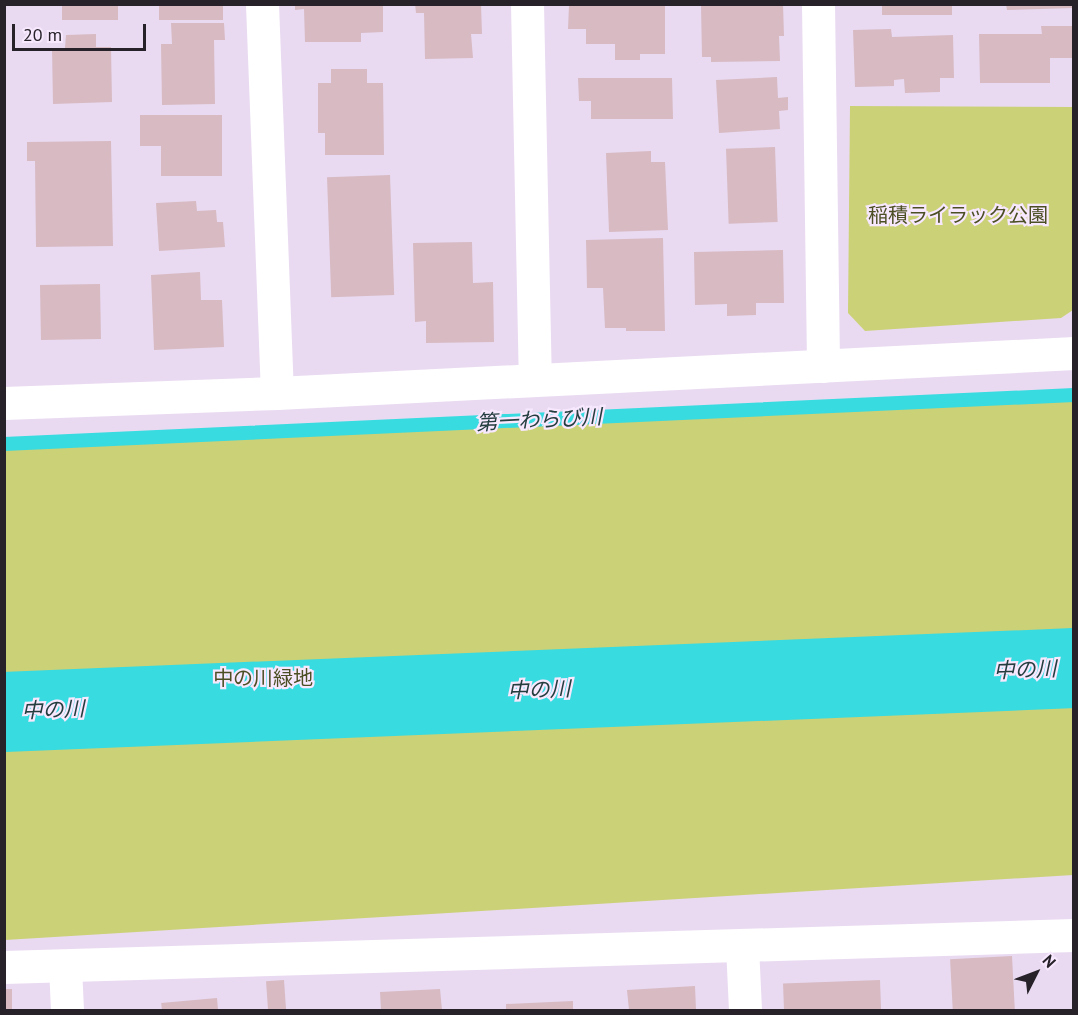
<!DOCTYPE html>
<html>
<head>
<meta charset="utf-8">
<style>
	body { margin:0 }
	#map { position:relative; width:1078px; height:1015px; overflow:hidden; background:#e9daf1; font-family:"PT Sans","Noto Sans JP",sans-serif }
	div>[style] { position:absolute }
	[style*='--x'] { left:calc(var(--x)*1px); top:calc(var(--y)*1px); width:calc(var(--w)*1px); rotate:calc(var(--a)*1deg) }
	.green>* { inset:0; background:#cbd177 }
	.stream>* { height:14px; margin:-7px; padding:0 7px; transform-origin:7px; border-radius:7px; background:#37dbe0 }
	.river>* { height:80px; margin:-40px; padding:0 40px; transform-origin:40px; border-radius:40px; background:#37dbe0 }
	.building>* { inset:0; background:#d7bac2; transform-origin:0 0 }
	.minor>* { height:33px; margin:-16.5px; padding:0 16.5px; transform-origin:16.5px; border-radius:16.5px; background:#fff }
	span { translate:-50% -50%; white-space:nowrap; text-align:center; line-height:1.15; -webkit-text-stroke:4.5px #f7e8fe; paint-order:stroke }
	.park-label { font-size:20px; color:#4c4f24 }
	.water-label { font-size:21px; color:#243d3e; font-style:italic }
	.frame { position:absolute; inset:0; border:6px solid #27222a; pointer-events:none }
	.north { position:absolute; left:1006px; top:943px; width:60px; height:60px; -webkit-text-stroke:4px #f7e8fe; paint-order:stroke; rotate:48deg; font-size:16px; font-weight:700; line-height:24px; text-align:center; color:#27222a }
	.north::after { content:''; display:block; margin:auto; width:21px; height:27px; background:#27222a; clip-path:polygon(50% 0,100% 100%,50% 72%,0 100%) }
	.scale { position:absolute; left:12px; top:24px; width:134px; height:27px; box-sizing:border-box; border:3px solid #27222a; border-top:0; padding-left:8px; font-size:18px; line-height:21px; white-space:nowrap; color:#27222a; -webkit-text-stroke:4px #f7e8fe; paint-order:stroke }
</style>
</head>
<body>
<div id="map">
	<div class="green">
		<div style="clip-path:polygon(850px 106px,1073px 107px,1073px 310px,1061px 318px,865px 331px,848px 313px)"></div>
		<div style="clip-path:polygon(1073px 399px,1073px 875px,5px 940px,5px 444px,210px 433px)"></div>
	</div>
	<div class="stream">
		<div style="--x:4;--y:444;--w:1071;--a:-2.62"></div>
	</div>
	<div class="river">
		<div style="--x:4;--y:712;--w:1071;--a:-2.35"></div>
	</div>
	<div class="building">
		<div style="left:62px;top:4px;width:56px;height:16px"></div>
		<div style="left:159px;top:4px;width:64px;height:16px"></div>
		<div style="clip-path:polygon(295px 4px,383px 4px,383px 32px,361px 33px,361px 42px,305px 42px,304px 9px,295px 10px)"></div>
		<div style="clip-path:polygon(415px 4px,481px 4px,482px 34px,471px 34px,473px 58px,425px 59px,424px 13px,416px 13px)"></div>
		<div style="clip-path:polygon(783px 4px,784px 36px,779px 36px,780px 61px,711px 62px,711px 57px,702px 57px,701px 5px)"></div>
		<div style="left:882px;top:4px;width:70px;height:11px"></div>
		<div style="clip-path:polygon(1006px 4px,1073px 4px,1073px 8px,1007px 10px)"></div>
		<div style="clip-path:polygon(569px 5px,665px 6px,665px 54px,640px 54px,640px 60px,615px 60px,615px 44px,586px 44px,586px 29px,568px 29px)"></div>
		<div style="clip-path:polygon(171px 23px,224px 23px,225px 40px,214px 40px,215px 104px,162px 105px,161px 44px,172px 44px)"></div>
		<div style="clip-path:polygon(1041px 26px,1074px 26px,1074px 58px,1050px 58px,1050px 83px,980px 83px,979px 34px,1042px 34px)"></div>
		<div style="clip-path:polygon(891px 29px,892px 37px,953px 35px,954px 78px,940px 78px,940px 92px,905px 93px,904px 79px,894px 80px,894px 86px,855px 87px,853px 30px)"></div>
		<div style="clip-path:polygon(96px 34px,96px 47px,111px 47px,112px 102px,53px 104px,52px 48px,65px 48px,66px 35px)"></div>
		<div style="clip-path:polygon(331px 69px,367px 69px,367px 83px,383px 83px,384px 155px,325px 155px,325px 133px,318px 133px,318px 83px,331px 83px)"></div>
		<div style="clip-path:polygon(777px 77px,778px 98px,788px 97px,788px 110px,779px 111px,780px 129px,719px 133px,716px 80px)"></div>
		<div style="clip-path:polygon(578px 78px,672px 78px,673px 119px,591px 119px,591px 101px,579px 101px)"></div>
		<div style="clip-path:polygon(140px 115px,222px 115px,222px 176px,161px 176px,161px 146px,140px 146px)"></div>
		<div style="clip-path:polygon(111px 141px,113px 246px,36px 247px,35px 161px,27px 161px,27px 142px)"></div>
		<div style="left:775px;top:147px;width:75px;height:49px;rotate:88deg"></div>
		<div style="clip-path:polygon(651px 151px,651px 162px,665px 162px,668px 230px,609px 232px,606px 153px)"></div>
		<div style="left:390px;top:175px;width:120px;height:63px;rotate:88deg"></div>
		<div style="clip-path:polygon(196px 201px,197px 211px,216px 210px,217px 222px,223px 222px,225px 247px,159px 251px,156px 203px)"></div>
		<div style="clip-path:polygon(663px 238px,665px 331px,626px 331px,626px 328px,605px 328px,603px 288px,587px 288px,586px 240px)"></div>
		<div style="clip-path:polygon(472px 242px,473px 283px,493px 282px,494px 342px,426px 343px,426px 321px,415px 322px,413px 243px)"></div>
		<div style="clip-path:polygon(783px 250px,784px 303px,756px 303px,756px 315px,727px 316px,727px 304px,695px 305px,694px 252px)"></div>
		<div style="clip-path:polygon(200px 272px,201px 300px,222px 300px,224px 347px,154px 350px,151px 275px)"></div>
		<div style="left:100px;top:284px;width:55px;height:60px;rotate:89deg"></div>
		<div style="left:1012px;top:956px;width:54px;height:62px;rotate:87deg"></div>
		<div style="left:284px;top:980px;width:30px;height:18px;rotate:86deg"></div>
		<div style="left:880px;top:980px;width:30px;height:97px;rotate:88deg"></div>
		<div style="clip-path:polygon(695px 986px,696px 1010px,629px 1010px,627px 990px)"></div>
		<div style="left:4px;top:989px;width:8px;height:21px"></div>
		<div style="clip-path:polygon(440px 989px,442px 1010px,381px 1010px,380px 992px)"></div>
		<div style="left:217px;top:998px;width:12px;height:56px;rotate:85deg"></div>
		<div style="clip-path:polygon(573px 1001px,573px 1010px,506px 1010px,506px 1004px)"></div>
	</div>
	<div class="minor">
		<div style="--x:262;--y:4;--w:389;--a:87.8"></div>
		<div style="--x:527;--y:4;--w:376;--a:88.8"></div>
		<div style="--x:818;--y:4;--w:362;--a:89.2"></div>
		<div style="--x:4;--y:403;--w:273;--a:-2.1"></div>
		<div style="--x:277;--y:393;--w:798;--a:-2.87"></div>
		<div style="--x:742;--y:946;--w:64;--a:87.3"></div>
		<div style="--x:65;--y:966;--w:44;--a:87.4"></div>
		<div style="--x:4;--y:967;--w:1070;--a:-1.71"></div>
	</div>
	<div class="park-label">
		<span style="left:958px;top:215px">稲積ライラック公園</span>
		<span style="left:263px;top:678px">中の川緑地</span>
	</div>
	<div class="water-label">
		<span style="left:539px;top:420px;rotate:-3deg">第一わらび川</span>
		<span style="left:1025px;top:670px;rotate:-2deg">中の川</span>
		<span style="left:539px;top:690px;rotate:-2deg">中の川</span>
		<span style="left:53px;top:710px;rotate:-2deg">中の川</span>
	</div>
	<div class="frame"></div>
	<div class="north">N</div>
	<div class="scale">20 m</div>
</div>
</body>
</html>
